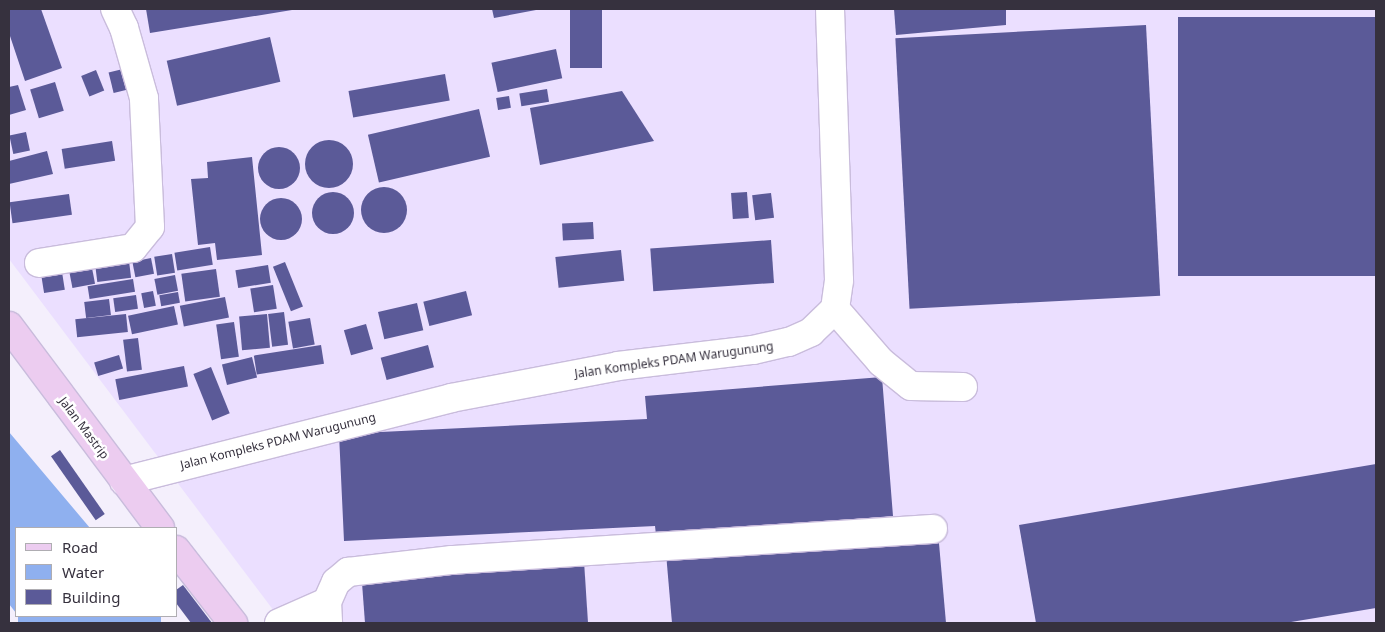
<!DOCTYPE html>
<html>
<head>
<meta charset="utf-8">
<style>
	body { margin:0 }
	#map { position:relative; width:1385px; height:632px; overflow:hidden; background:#f4effc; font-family:"Noto Sans",sans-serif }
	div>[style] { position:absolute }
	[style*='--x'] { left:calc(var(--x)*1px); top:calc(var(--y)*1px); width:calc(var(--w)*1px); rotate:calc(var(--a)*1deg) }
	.built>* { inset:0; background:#ebdfff }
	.water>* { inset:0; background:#8fb0ef; transform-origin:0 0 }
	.building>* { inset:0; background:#5b5a98; transform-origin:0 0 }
	.round { border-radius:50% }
	.roads { filter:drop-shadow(1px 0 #c9bcdc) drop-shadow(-1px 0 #c9bcdc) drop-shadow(0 1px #c9bcdc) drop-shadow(0 -1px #c9bcdc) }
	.minor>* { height:28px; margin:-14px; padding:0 14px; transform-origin:14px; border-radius:14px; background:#fff }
	.major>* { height:28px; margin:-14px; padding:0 14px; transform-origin:14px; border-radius:14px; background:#ecccf0 }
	span { translate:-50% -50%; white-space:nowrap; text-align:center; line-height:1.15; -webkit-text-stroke:5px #fff; paint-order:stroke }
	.street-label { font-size:12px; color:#36313e }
	.frame { position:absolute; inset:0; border:10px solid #36313e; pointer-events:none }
	.legend { position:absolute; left:15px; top:527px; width:162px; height:90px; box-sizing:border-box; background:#fff; border:1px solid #afadb2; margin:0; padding:6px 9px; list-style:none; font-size:15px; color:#36313e }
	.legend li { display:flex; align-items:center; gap:10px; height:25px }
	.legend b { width:25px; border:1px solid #afadb2 }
</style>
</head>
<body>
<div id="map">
	<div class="built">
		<div style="clip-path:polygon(9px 9px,1376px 9px,1376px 623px,283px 623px,9px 259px)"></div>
	</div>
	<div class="water">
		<div style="clip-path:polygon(9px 432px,90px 528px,16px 528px,16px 613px,9px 604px)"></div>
		<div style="left:18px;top:616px;width:143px;height:9px"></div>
	</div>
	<div class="building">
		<div style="clip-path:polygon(9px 9px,41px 9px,62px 68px,25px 81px,9px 33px)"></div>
		<div style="clip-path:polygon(146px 9px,292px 9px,292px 10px,150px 33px)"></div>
		<div style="clip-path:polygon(492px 9px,536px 9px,536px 10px,494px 18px)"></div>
		<div style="left:570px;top:9px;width:32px;height:59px"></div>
		<div style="clip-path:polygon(894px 9px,1006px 9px,1006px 25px,896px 35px)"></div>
		<div style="left:1376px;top:17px;width:259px;height:198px;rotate:90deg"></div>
		<div style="left:1146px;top:25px;width:271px;height:251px;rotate:87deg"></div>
		<div style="left:270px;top:37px;width:46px;height:106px;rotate:77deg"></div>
		<div style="left:556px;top:49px;width:30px;height:66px;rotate:78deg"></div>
		<div style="left:127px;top:68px;width:21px;height:19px;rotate:76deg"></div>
		<div style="left:96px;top:70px;width:22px;height:16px;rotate:68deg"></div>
		<div style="left:445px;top:74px;width:27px;height:98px;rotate:80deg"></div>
		<div style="left:55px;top:82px;width:30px;height:26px;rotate:73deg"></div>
		<div style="clip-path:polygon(18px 85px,26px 110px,9px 115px,9px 87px)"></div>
		<div style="left:547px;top:89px;width:13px;height:28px;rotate:81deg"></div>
		<div style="clip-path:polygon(622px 91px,654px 141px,540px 165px,530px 108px)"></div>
		<div style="left:509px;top:96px;width:12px;height:13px;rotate:81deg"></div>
		<div style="left:479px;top:109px;width:49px;height:114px;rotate:77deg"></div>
		<div style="left:26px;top:132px;width:19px;height:17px;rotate:78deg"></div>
		<div class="round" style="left:305px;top:140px;width:48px;height:48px"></div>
		<div style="left:112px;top:141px;width:20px;height:51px;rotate:81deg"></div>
		<div class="round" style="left:258px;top:147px;width:42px;height:42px"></div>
		<div style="clip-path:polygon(47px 151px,53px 174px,9px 184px,9px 161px)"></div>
		<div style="clip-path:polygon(252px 157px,262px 255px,217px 260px,215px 243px,198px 245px,191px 179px,208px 178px,207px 162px)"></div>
		<div class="round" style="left:361px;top:187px;width:46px;height:46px"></div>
		<div style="left:747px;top:192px;width:26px;height:16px;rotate:86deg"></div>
		<div class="round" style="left:312px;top:192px;width:42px;height:42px"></div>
		<div style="left:771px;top:193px;width:25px;height:19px;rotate:83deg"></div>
		<div style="left:69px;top:194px;width:21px;height:60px;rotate:82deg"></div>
		<div class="round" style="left:260px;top:198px;width:42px;height:42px"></div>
		<div style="left:593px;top:222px;width:17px;height:31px;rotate:87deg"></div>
		<div style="left:771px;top:240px;width:43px;height:121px;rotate:86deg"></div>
		<div style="left:210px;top:247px;width:18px;height:36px;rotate:81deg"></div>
		<div style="left:621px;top:250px;width:31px;height:66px;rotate:84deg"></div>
		<div style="left:172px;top:254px;width:19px;height:18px;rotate:81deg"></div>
		<div style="left:151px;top:258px;width:16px;height:19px;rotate:79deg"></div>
		<div style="left:129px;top:261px;width:17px;height:34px;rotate:83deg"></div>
		<div style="left:285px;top:262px;width:48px;height:13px;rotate:68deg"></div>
		<div style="left:268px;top:265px;width:18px;height:33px;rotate:81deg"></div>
		<div style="left:92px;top:268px;width:16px;height:23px;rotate:79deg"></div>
		<div style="left:216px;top:269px;width:28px;height:35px;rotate:82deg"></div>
		<div style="left:62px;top:272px;width:18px;height:21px;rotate:81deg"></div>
		<div style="left:175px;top:275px;width:16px;height:21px;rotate:79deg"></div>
		<div style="left:133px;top:279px;width:13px;height:46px;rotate:81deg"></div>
		<div style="left:273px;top:285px;width:24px;height:23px;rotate:81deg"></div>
		<div style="left:153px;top:291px;width:15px;height:12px;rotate:79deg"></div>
		<div style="left:466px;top:291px;width:25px;height:44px;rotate:76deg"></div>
		<div style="left:178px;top:292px;width:11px;height:19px;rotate:80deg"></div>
		<div style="left:136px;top:295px;width:14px;height:23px;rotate:82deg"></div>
		<div style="left:225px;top:297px;width:21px;height:46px;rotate:79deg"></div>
		<div style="left:109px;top:299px;width:16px;height:25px;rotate:83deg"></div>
		<div style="left:417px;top:303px;width:28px;height:40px;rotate:77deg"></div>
		<div style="left:174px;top:306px;width:19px;height:47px;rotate:78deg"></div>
		<div style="left:284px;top:312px;width:33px;height:16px;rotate:83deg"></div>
		<div style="left:126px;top:314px;width:18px;height:51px;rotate:84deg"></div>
		<div style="left:267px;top:314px;width:34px;height:28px;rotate:85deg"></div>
		<div style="left:310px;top:318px;width:27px;height:22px;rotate:80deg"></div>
		<div style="left:234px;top:322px;width:35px;height:18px;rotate:82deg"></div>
		<div style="left:366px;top:324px;width:26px;height:23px;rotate:74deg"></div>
		<div style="left:138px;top:338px;width:32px;height:15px;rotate:83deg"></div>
		<div style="left:321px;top:345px;width:19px;height:68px;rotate:81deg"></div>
		<div style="left:428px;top:345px;width:23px;height:49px;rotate:75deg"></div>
		<div style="left:119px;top:355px;width:14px;height:26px;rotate:73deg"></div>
		<div style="left:252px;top:357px;width:21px;height:31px;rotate:76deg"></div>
		<div style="left:184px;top:366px;width:21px;height:70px;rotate:79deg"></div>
		<div style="left:211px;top:367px;width:50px;height:19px;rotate:68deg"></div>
		<div style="clip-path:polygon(882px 377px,893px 516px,656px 535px,655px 526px,344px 541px,339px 434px,647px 419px,645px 396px)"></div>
		<div style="left:60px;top:450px;width:78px;height:11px;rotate:55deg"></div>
		<div style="clip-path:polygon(1376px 464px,1376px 608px,1285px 623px,1036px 623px,1019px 525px)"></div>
		<div style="clip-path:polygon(938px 532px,946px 623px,672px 623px,666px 553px)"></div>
		<div style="clip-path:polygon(584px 561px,588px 623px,365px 623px,362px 583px)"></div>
		<div style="clip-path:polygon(183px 585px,212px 623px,191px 623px,176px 603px,176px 590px)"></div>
	</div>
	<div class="roads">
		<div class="minor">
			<div style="--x:39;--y:263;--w:95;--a:-9.1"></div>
			<div style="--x:133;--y:248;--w:27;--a:-51"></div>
			<div style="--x:150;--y:227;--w:129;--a:-92.7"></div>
			<div style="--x:144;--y:98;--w:73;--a:-105.9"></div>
			<div style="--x:124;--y:28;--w:21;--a:-115"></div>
			<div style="--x:835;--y:309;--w:70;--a:49"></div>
			<div style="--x:881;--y:362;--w:38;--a:39"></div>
			<div style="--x:911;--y:386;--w:52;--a:1.1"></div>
			<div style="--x:124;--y:481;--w:337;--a:-14.2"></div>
			<div style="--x:451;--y:398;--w:170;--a:-10.8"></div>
			<div style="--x:618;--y:366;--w:136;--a:-6.8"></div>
			<div style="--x:753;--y:350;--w:37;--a:-13"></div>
			<div style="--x:789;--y:342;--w:24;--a:-24"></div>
			<div style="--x:811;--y:332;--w:33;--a:-44"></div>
			<div style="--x:835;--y:309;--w:29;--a:-82"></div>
			<div style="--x:839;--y:280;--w:271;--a:-91.9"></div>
			<div style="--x:327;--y:602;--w:22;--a:-66"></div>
			<div style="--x:336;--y:582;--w:16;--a:-40"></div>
			<div style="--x:348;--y:572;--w:105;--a:-6.6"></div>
			<div style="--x:452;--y:560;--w:482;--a:-3.7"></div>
			<div style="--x:279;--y:623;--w:52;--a:-23.6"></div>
			<div style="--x:327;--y:602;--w:21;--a:87"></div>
		</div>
		<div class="major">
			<div style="--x:9;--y:326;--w:252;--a:53.2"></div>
			<div style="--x:176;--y:550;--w:93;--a:52"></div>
		</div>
	</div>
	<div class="street-label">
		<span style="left:674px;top:360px;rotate:-8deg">Jalan Kompleks PDAM Warugunung</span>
		<span style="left:84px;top:428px;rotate:53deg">Jalan Mastrip</span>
		<span style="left:278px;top:441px;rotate:-14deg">Jalan Kompleks PDAM Warugunung</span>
	</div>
	<div class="frame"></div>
	<ul class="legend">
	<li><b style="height:6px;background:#ecccf0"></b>Road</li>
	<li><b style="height:14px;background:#8fb0ef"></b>Water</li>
	<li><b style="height:14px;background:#5b5a98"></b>Building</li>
	</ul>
</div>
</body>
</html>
